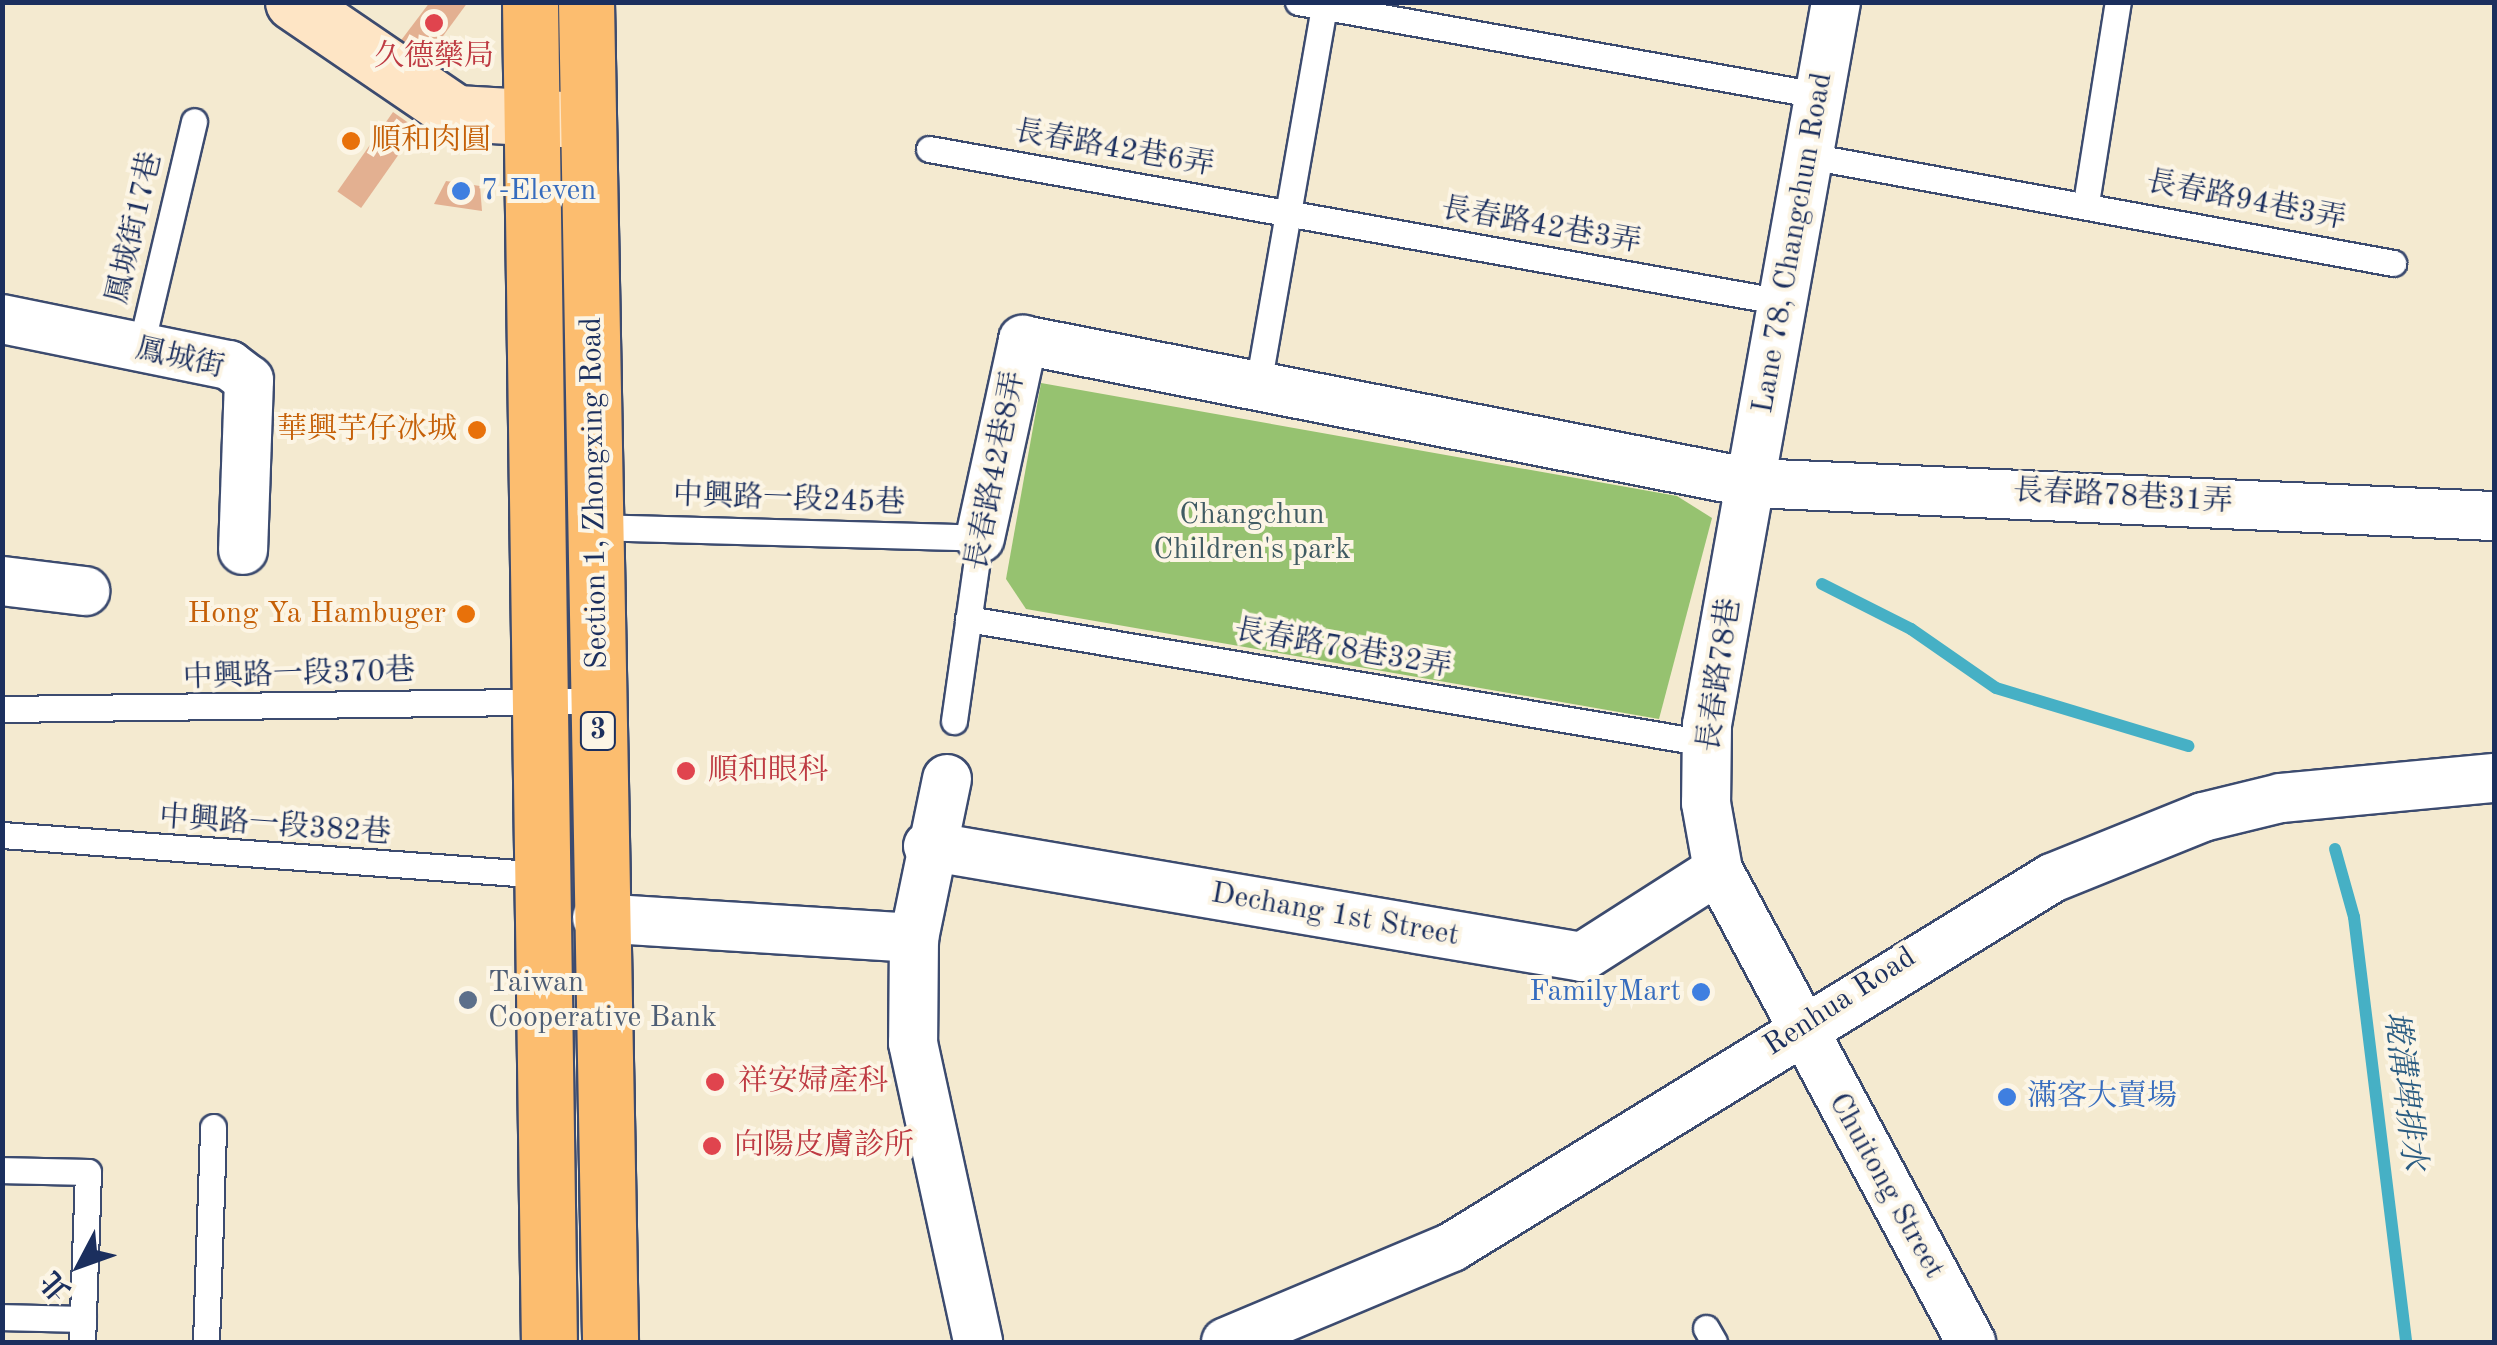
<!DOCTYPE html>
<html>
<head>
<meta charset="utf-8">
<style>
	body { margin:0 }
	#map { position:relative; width:2497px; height:1345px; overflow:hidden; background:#f4ead0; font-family:"Old Standard TT","Noto Serif TC",serif }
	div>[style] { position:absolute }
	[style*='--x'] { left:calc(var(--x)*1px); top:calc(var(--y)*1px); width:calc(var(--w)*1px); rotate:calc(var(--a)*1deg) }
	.green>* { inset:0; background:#96c270 }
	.stream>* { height:12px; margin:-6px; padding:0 6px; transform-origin:6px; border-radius:6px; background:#46b0c5 }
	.building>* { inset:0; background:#e3b091; transform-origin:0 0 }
	.roads { filter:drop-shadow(2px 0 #3c4b6f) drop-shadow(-2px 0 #3c4b6f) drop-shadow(0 2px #3c4b6f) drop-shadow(0 -2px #3c4b6f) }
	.lane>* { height:25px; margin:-12.5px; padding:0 12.5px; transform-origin:12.5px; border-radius:12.5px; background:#fff }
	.street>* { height:48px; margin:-24px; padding:0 24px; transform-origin:24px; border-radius:24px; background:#fff }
	.secondary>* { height:55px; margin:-27.5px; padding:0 27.5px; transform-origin:27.5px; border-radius:27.5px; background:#fee5c5 }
	.primary>* { height:55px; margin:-27.5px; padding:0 27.5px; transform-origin:27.5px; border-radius:27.5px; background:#fcbd6f }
	.dots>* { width:28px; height:28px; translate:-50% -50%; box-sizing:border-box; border:5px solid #fcf5e5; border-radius:50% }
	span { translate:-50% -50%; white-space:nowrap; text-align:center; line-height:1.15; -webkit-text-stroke:8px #fcf5e5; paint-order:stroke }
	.shield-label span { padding:2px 8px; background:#fcf5e5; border:2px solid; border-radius:8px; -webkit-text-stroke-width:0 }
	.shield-label { font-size:28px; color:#1b2f5e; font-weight:700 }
	.health-label { font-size:30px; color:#be3a42 }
	.left { translate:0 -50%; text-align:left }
	.food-label { font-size:30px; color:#c56008 }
	.right { translate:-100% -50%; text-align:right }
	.street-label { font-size:30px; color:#1b2f5e }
	.shop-label { font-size:30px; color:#366cbe }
	.park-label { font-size:30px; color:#405b63 }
	.service-label { font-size:30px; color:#4e5e75 }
	.water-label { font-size:32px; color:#2a5c82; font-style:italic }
	.frame { position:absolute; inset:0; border:5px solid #1b2f5e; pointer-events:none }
	.north { position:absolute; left:30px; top:1215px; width:100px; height:100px; -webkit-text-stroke:8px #fcf5e5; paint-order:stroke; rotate:229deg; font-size:28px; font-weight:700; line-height:40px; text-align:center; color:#1b2f5e }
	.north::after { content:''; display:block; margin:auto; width:35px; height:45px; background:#1b2f5e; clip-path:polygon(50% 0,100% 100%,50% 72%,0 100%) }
</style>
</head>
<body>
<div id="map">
	<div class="green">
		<div style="clip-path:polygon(1041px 383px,1677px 496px,1712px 518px,1659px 719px,1026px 609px,1006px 579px)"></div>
	</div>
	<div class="stream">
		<div style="--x:1822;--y:584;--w:100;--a:26.8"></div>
		<div style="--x:1911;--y:629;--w:103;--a:34.8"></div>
		<div style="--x:1996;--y:688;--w:201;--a:16.8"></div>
		<div style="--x:2335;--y:849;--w:71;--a:74.4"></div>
		<div style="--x:2354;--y:917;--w:428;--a:83"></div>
	</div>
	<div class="building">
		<div style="clip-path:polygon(430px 2px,468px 2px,424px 62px,399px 43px)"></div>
		<div style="left:393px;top:112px;width:29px;height:97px;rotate:35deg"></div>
		<div style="clip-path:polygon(446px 181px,480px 186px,482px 211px,434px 204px)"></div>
	</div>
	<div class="roads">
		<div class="lane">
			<div style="--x:1298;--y:2;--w:528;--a:10.14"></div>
			<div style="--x:929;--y:149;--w:868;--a:10.16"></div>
			<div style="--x:1809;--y:156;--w:594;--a:10.38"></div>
			<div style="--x:2086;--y:203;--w:204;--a:-81"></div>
			<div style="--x:140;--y:350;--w:235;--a:-76.7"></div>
			<div style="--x:1258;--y:385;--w:389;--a:-80.1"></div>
			<div style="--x:595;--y:527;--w:385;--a:1.6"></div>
			<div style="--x:980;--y:538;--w:185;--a:98.1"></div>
			<div style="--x:968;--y:619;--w:749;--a:9.53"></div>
			<div style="--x:2;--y:709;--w:596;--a:-0.77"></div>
			<div style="--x:2;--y:835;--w:543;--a:4.22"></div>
			<div style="--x:2;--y:1170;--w:86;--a:1.3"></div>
			<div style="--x:88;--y:1172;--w:170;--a:92"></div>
			<div style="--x:2;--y:1317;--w:81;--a:1.4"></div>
			<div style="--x:1706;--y:1328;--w:16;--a:60"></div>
			<div style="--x:206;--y:1342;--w:215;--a:-88.1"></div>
		</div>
		<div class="street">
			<div style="--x:1836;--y:2;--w:734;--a:100.12"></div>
			<div style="--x:1707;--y:725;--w:78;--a:90.7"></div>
			<div style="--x:1706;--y:803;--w:68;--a:79.8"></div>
			<div style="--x:1718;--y:870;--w:536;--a:61.81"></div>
			<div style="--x:2;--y:319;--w:232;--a:11.5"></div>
			<div style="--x:229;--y:365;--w:25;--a:37"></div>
			<div style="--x:249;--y:380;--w:170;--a:92"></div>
			<div style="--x:980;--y:538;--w:203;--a:-77.7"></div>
			<div style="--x:1023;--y:340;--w:743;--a:11.1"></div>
			<div style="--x:1752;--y:483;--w:743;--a:2.55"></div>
			<div style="--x:2;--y:581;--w:84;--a:6.9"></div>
			<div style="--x:947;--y:779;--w:162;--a:101.7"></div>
			<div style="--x:914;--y:938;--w:105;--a:90.5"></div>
			<div style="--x:913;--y:1043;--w:306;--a:77.7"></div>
			<div style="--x:928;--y:846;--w:663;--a:9.63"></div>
			<div style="--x:1582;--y:957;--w:161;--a:-32.6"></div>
			<div style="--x:597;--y:918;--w:318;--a:3.6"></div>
			<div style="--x:1226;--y:1342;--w:245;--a:-22.8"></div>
			<div style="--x:1452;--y:1247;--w:704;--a:-31.59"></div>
			<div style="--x:2052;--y:878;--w:163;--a:-22"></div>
			<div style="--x:2203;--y:817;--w:80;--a:-13.7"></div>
			<div style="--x:2281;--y:798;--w:214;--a:-5.4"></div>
		</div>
		<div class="secondary">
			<div style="--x:293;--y:2;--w:197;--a:34.3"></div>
			<div style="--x:456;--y:113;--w:124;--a:3.2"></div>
		</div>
		<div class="primary">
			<div style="--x:530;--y:2;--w:1340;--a:89.19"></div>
			<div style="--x:586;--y:2;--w:1340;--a:88.97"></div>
		</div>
	</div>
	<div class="dots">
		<div style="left:434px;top:23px;background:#e0444e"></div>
		<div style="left:351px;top:141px;background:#e8710a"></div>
		<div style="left:461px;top:191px;background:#3f7fe0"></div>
		<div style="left:477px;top:430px;background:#e8710a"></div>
		<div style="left:466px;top:614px;background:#e8710a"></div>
		<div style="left:686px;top:771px;background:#e0444e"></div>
		<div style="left:1701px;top:992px;background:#3f7fe0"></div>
		<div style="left:468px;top:1000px;background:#5c6f8a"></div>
		<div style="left:715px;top:1082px;background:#e0444e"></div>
		<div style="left:2007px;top:1097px;background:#3f7fe0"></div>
		<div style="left:712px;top:1146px;background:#e0444e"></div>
	</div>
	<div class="shield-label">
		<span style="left:598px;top:731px">3</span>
	</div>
	<div class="health-label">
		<span style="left:434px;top:57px">久德藥局</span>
		<span class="left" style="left:708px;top:771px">順和眼科</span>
		<span class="left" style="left:738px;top:1082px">祥安婦產科</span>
		<span class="left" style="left:734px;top:1146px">向陽皮膚診所</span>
	</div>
	<div class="food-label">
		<span class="left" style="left:371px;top:141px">順和肉圓</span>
		<span class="right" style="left:457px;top:430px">華興芋仔冰城</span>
		<span class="right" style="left:446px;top:614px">Hong Ya Hambuger</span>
	</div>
	<div class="street-label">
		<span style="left:1114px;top:149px;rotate:10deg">長春路42巷6弄</span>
		<span style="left:2246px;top:201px;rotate:11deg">長春路94巷3弄</span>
		<span style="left:1541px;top:226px;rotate:10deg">長春路42巷3弄</span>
		<span style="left:135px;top:228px;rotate:-77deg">鳳城街17巷</span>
		<span style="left:1793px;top:243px;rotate:-80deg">Lane 78, Changchun Road</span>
		<span style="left:180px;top:359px;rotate:13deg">鳳城街</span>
		<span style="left:996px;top:471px;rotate:-79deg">長春路42巷8弄</span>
		<span style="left:595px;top:493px;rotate:-91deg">Section 1, Zhongxing Road</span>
		<span style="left:2123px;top:497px;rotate:3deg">長春路78巷31弄</span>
		<span style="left:789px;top:500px;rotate:2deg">中興路一段245巷</span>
		<span style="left:1343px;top:649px;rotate:10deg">長春路78巷32弄</span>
		<span style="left:299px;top:675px;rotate:-2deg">中興路一段370巷</span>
		<span style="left:1720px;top:675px;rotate:-82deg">長春路78巷</span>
		<span style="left:275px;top:826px;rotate:4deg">中興路一段382巷</span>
		<span style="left:1335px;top:915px;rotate:10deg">Dechang 1st Street</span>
		<span style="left:1840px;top:1002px;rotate:-33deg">Renhua Road</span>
		<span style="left:1886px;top:1186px;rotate:61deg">Chuitong Street</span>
	</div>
	<div class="shop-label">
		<span class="left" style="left:481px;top:191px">7-Eleven</span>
		<span class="right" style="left:1681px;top:992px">FamilyMart</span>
		<span class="left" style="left:2027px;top:1097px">滿客大賣場</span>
	</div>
	<div class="park-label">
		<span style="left:1252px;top:532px">Changchun<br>Children's park</span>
	</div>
	<div class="service-label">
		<span class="left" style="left:488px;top:1000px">Taiwan<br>Cooperative Bank</span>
	</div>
	<div class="water-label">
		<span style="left:2403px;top:1091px;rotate:83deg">墘溝埤排水</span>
	</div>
	<div class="frame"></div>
	<div class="north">北</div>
</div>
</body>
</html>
